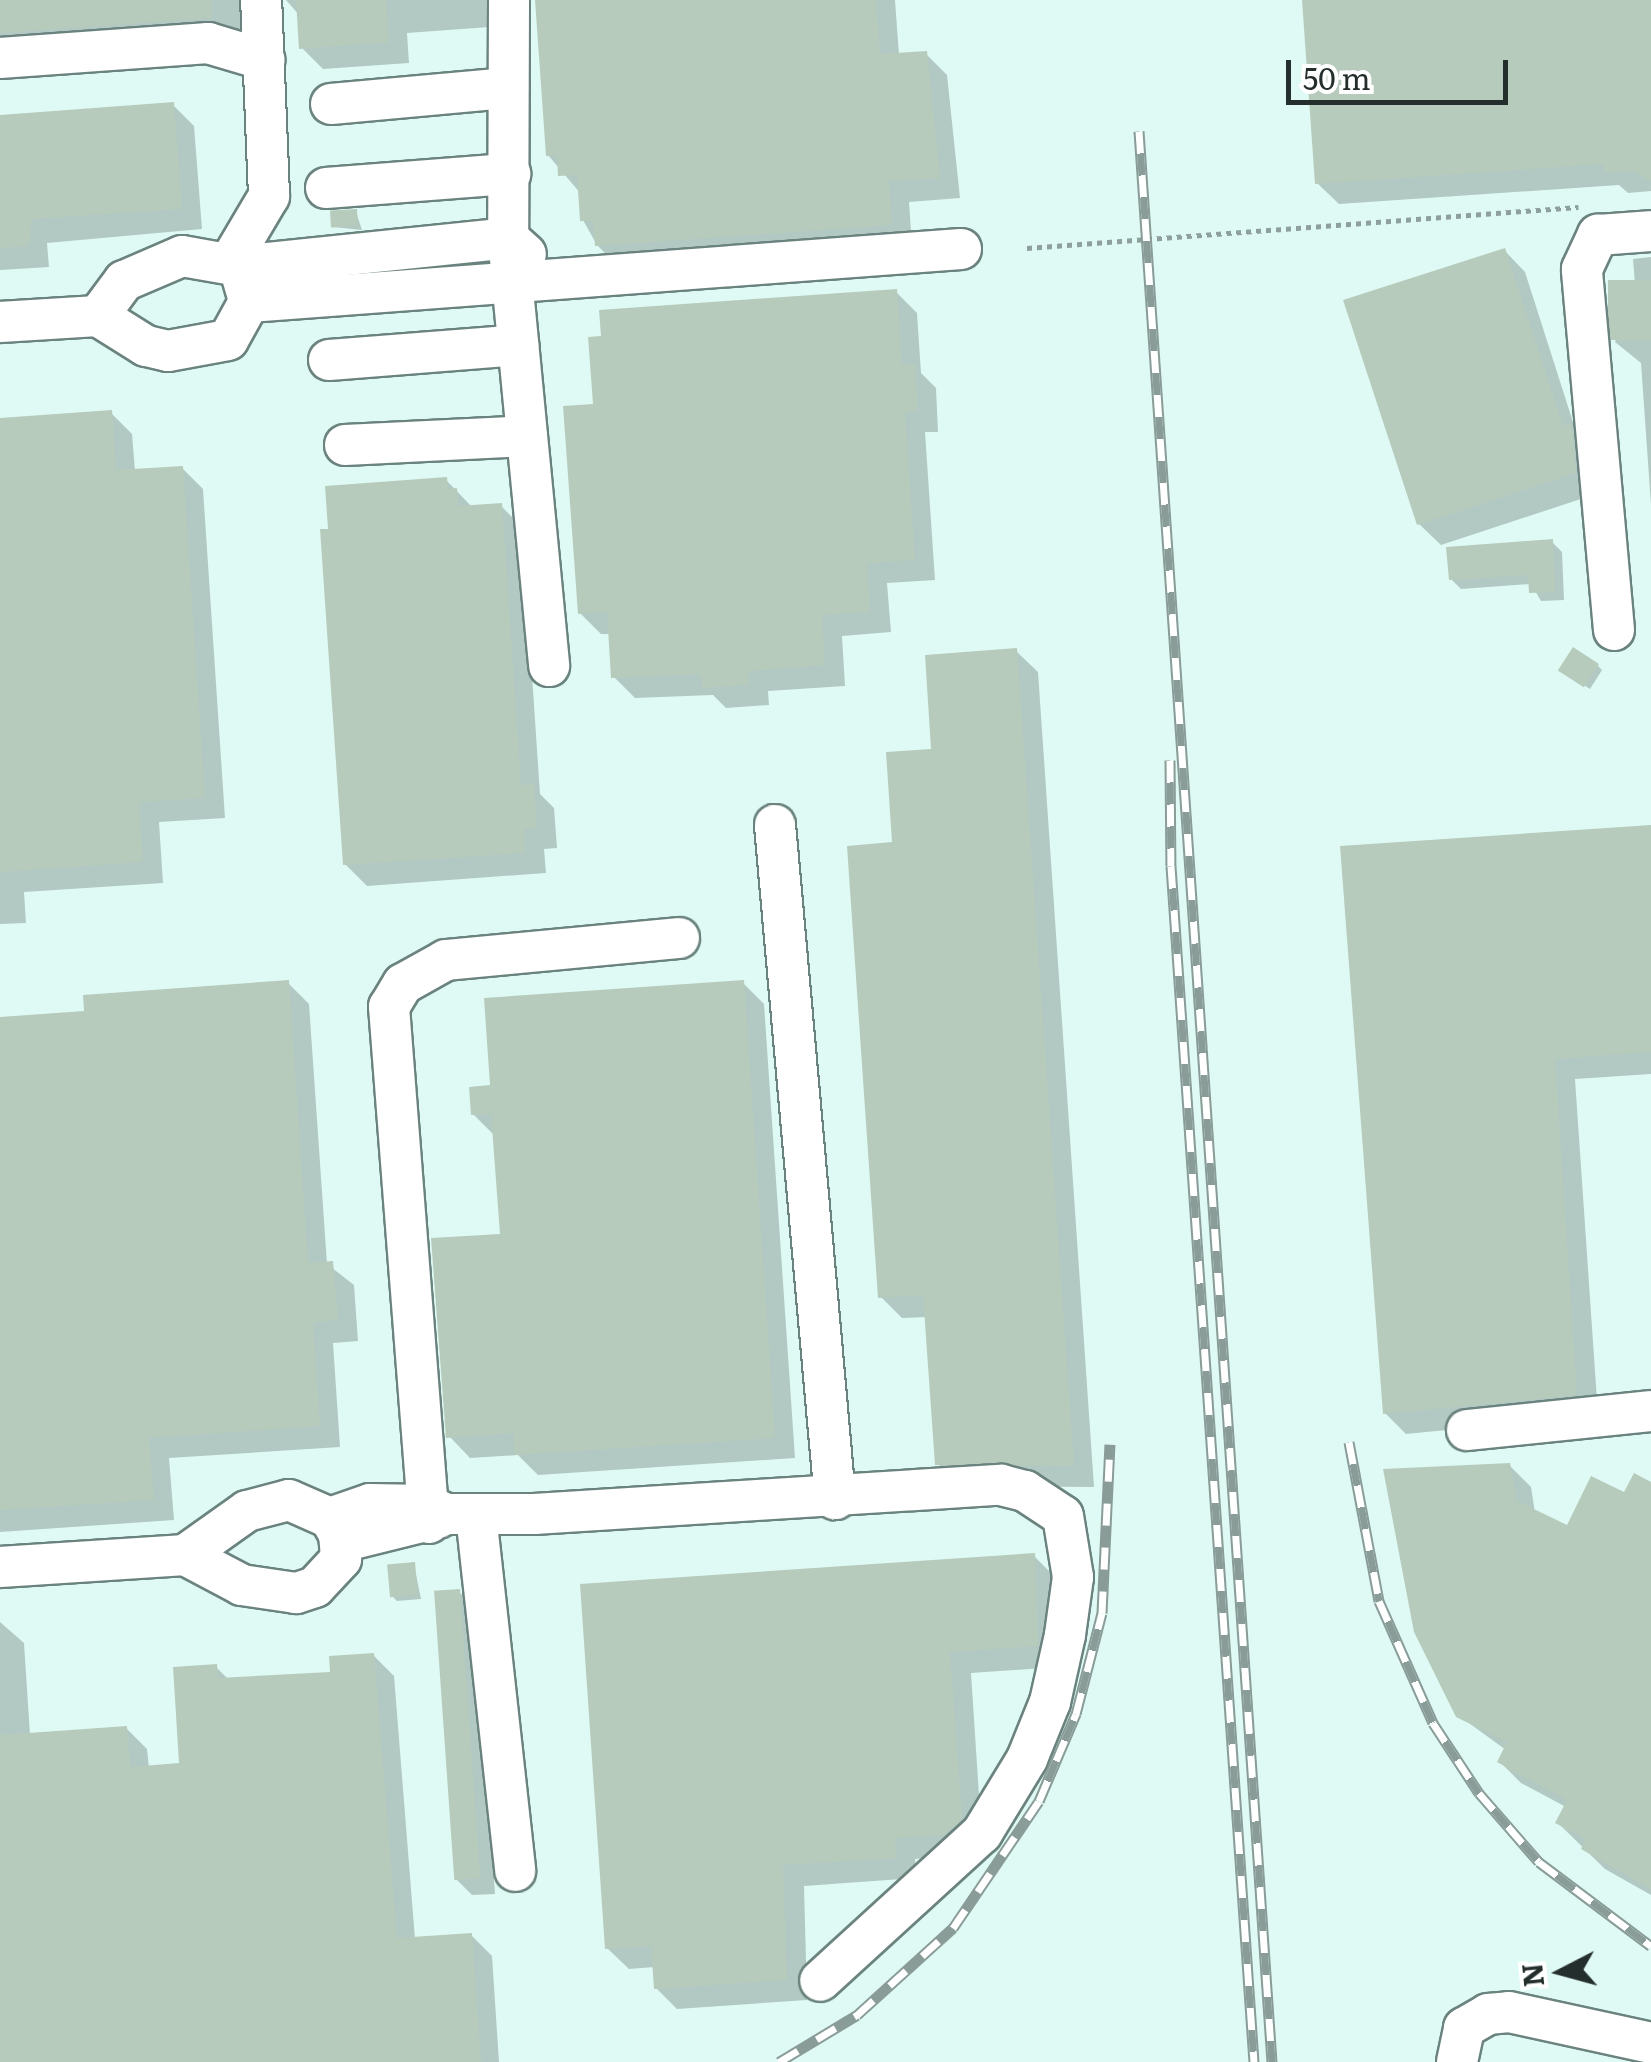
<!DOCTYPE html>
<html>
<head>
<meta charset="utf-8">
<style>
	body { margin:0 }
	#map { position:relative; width:1651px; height:2062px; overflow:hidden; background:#dffaf4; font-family:Literata,serif }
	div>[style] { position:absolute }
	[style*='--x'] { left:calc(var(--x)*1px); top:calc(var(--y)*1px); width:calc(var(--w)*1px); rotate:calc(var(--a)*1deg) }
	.shadow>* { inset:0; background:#0003 }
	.building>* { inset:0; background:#b7cbbd; transform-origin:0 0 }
	.path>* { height:5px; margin-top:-2.5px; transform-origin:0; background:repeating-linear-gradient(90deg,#8da09c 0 5px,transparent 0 10px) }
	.roads { filter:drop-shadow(2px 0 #6b837e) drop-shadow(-2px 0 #6b837e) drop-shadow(0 2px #6b837e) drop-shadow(0 -2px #6b837e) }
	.minor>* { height:40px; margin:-20px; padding:0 20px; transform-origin:20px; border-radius:20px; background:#fff }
	.rail>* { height:11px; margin-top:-5.5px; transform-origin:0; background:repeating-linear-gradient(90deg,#fff 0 22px,#899c98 0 44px); box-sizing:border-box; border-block:2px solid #899c98 }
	span { translate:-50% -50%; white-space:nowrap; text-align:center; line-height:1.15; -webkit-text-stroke:10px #fff; paint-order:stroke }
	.north { position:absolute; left:1511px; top:1922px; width:100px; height:100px; -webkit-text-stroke:8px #fff; paint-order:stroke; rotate:264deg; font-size:28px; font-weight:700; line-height:40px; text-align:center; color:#242e2c }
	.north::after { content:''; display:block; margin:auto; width:35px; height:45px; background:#242e2c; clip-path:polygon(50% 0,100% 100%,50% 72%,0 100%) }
	.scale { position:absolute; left:1286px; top:60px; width:222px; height:45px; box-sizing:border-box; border:5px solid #242e2c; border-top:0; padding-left:12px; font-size:30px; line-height:35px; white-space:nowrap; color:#242e2c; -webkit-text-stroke:8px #fff; paint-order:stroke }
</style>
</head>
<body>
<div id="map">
	<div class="shadow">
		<div style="clip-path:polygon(0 0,277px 0,258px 37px,0 55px)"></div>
		<div style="clip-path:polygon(286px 0,497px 0,498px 12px,488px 13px,489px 27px,407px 33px,409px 63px,323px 69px,302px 48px,300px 16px)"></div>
		<div style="clip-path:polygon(538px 0,895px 0,899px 55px,926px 54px,947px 75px,960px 198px,909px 202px,912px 246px,618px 266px,597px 245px,583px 220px,581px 194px,548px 155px)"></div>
		<div style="clip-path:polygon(1306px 0,1651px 0,1651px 191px,1628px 193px,1619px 185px,1339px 204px,1317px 183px)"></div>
		<div style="clip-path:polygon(173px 105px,194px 126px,202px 229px,47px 243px,49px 267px,0 270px,0 117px)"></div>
		<div style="clip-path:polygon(356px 212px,362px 230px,333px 227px)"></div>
		<div style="clip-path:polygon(1504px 250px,1525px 272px,1596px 494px,1441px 545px,1419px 524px)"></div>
		<div style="clip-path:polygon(1651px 257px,1651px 505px,1641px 363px,1615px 342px,1635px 284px,1633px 259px)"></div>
		<div style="clip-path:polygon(896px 292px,917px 313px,921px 373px,936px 388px,938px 432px,925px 432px,935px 580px,887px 583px,891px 632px,842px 636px,845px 686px,768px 691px,769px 705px,726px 708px,713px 695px,635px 698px,614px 677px,611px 634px,601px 634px,580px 613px,595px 407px)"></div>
		<div style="clip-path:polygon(111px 413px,132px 434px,135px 471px,182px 468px,203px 489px,225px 818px,159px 822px,163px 883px,24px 892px,26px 923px,0 924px,0 420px)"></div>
		<div style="clip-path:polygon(446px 480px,473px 508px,501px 506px,522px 527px,540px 794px,554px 808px,557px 848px,544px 849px,546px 873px,367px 886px,345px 864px)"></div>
		<div style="clip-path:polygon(1552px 542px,1562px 552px,1564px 600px,1541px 601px,1531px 584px,1461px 589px,1451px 579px)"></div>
		<div style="clip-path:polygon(1016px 651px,1038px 672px,1094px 1487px,959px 1486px,938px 1464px,927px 1317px,902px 1318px,881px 1297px,895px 845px,934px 751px)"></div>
		<div style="clip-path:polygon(1598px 666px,1602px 670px,1590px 689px,1567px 674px)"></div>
		<div style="clip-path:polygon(1651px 828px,1651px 1074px,1575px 1079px,1598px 1415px,1406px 1434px,1385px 1413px)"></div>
		<div style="clip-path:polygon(288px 983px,309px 1004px,327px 1264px,354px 1285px,358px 1341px,333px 1343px,340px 1447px,169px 1458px,174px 1520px,0 1532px,0 1019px,87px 1013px)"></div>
		<div style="clip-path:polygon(743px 983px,764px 1004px,795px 1458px,538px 1475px,518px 1455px,470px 1458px,449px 1436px,502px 1236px,496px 1137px,473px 1114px,492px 1088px)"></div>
		<div style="clip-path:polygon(1509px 1465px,1531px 1487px,1535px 1513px,1568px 1528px,1651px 1484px,1651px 1895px,1605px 1869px,1558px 1823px,1566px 1807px,1521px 1783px,1500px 1762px,1506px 1750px,1458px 1715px)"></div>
		<div style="clip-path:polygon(1034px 1556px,1055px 1577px,1058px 1667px,971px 1673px,982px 1841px,967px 1855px,915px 1859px,916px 1878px,804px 1886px,807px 2000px,677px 2009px,656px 1988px,655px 1967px,629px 1969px,607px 1948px)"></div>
		<div style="clip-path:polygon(414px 1565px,421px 1599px,397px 1601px,392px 1596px)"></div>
		<div style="clip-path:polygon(459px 1592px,475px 1608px,495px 1894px,472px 1895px,456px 1879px)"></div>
		<div style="clip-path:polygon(0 1622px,24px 1643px,30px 1735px,126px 1728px,147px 1749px,149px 1768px,182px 1765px,216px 1667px,229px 1680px,333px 1674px,373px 1655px,394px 1676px,415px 1939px,471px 1935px,492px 1956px,499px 2062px,0 2062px)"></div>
	</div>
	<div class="building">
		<div style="clip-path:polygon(0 0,211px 0,212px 18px,0 33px)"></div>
		<div style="clip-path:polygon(296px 0,386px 0,389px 42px,299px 49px)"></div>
		<div style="clip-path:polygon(535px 0,876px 0,880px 54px,927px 51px,940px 178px,889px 181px,892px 225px,595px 246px,593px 221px,580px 221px,577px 175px,558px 176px,557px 156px,546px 156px)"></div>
		<div style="clip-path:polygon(1302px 0,1651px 0,1651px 181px,1631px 171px,1604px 173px,1604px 164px,1315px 184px)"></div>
		<div style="clip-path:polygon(174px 102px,182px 209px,32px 219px,29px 246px,0 248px,0 115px)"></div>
		<div style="left:357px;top:209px;width:17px;height:27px;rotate:87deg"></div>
		<div style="clip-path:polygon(1505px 248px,1563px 426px,1572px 424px,1576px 473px,1417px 525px,1343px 300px)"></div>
		<div style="left:1651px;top:280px;width:60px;height:43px;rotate:90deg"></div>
		<div style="clip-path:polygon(897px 289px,902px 365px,915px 364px,918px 411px,905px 412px,915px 560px,867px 563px,870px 612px,822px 615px,825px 665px,748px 671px,749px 685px,702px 688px,701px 674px,611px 678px,607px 612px,578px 614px,563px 406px,593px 404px,588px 337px,601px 336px,599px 310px)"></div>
		<div style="clip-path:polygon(112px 410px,116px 470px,183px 466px,205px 798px,139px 802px,143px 862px,0 872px,0 418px)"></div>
		<div style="clip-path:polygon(447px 477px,448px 489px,457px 488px,458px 506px,502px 503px,521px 785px,534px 784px,537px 828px,524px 829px,525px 853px,343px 865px,320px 529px,328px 529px,325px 486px)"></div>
		<div style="clip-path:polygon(1553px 539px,1555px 592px,1529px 593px,1528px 575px,1449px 580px,1446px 547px)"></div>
		<div style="left:1573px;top:647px;width:31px;height:28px;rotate:33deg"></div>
		<div style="clip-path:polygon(1017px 648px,1074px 1466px,935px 1465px,923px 1295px,878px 1298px,847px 846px,892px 842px,886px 752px,931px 749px,925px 655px)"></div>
		<div style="clip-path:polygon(1651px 825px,1651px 1052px,1555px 1059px,1577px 1395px,1383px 1414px,1340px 846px)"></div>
		<div style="clip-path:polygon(289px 980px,308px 1263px,333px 1261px,338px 1320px,313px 1322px,320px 1426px,149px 1438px,154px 1500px,0 1510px,0 1017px,84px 1011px,83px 995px)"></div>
		<div style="clip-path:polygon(744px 980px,775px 1438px,515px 1455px,513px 1433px,446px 1438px,431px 1238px,500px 1234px,491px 1114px,471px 1115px,469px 1087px,490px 1085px,484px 998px)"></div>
		<div style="clip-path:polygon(1510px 1463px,1517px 1501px,1567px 1525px,1591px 1476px,1624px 1492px,1634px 1473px,1651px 1482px,1651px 1889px,1581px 1849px,1586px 1839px,1555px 1823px,1567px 1800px,1497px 1762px,1507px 1742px,1456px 1717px,1414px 1632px,1383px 1469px)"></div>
		<div style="clip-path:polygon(1035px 1553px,1038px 1646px,950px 1652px,962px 1819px,945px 1835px,895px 1838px,896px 1858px,783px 1865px,787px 1980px,654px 1989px,651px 1946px,605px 1949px,580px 1584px)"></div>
		<div style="left:415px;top:1562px;width:33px;height:28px;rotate:85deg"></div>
		<div style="left:460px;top:1589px;width:290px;height:26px;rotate:86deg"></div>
		<div style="clip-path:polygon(374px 1653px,397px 1938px,472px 1933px,481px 2062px,0 2062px,0 1735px,127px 1726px,130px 1767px,179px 1763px,173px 1667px,217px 1664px,218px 1678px,330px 1672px,329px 1656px)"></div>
	</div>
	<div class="path">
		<div style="--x:1027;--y:248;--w:553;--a:-4.26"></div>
	</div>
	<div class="roads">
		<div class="minor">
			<div style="--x:509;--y:0;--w:238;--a:90.2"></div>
			<div style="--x:508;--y:238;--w:430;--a:84.5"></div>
			<div style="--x:0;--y:58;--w:209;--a:-4.1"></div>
			<div style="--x:208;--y:43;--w:59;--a:16.6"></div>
			<div style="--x:331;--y:104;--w:178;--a:-5.2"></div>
			<div style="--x:326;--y:188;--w:185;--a:-4.4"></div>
			<div style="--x:182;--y:256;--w:58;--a:10"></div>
			<div style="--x:239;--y:266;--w:37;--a:74"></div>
			<div style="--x:249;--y:302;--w:43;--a:118.9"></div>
			<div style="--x:228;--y:340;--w:61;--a:169.6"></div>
			<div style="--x:168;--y:351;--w:23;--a:-167"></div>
			<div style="--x:146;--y:346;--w:57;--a:-148"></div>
			<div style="--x:98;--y:316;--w:44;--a:-53.4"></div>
			<div style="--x:124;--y:281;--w:63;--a:-23.3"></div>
			<div style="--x:230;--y:262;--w:77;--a:-59.4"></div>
			<div style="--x:269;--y:196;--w:196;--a:-92.3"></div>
			<div style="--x:239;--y:266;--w:270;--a:-5.9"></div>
			<div style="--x:508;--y:238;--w:24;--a:42"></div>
			<div style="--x:249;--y:302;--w:714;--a:-4.26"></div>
			<div style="--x:0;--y:322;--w:98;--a:-3.5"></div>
			<div style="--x:329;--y:360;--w:190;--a:-4.5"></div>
			<div style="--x:345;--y:445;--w:182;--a:-2.8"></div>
			<div style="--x:1614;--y:630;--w:362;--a:-95.1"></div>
			<div style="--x:1582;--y:269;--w:38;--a:-65"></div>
			<div style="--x:1598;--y:235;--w:53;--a:-4.3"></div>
			<div style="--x:775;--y:825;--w:677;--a:84.91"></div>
			<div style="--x:1467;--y:1430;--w:185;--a:-5.9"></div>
			<div style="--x:289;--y:1500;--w:45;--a:23.7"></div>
			<div style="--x:330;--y:1518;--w:18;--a:61"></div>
			<div style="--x:339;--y:1534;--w:25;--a:85"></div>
			<div style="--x:341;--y:1559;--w:38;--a:133"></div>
			<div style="--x:315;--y:1587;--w:20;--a:162"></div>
			<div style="--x:296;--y:1593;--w:55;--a:-171.6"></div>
			<div style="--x:242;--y:1585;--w:64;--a:-152.2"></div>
			<div style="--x:185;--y:1555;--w:76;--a:-35.4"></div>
			<div style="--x:247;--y:1511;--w:43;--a:-14.7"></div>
			<div style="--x:476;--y:1515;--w:358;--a:83.7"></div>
			<div style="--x:330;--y:1518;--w:42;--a:-19.3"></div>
			<div style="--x:370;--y:1504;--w:57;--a:1"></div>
			<div style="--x:427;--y:1505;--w:21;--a:25"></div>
			<div style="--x:446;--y:1514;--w:88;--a:0"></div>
			<div style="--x:534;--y:1514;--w:468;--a:-3.6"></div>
			<div style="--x:1001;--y:1485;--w:25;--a:14"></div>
			<div style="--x:1025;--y:1491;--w:45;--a:33.3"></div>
			<div style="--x:1063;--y:1516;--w:62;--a:80.7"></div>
			<div style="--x:1073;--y:1577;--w:59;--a:97.9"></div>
			<div style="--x:1065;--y:1635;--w:69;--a:102.6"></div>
			<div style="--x:1050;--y:1702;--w:61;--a:112"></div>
			<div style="--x:1027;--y:1759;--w:87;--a:121.3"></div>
			<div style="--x:982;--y:1833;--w:219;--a:137.6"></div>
			<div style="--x:429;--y:1523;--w:518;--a:-94.43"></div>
			<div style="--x:389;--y:1007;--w:27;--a:-59"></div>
			<div style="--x:403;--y:984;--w:49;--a:-29.2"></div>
			<div style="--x:446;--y:960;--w:234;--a:-5.4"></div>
			<div style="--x:341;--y:1542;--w:100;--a:-13.9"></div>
			<div style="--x:0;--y:1567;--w:185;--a:-3.7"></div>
			<div style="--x:1457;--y:2062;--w:35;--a:-78"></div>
			<div style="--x:1464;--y:2028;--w:28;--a:-30"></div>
			<div style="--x:1488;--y:2014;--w:21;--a:-5"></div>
			<div style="--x:1509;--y:2012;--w:145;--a:12.3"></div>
		</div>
	</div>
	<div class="rail">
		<div style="--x:1139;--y:131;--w:1936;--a:86.06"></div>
		<div style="--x:1170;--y:760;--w:106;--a:89.5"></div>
		<div style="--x:1171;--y:866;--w:1199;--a:86.03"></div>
		<div style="--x:1349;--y:1442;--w:162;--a:79.3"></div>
		<div style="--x:1379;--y:1601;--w:133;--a:66.1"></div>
		<div style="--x:1433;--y:1723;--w:84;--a:56.7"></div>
		<div style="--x:1479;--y:1793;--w:91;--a:49"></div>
		<div style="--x:1539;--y:1862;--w:140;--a:36.9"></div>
		<div style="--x:779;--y:2062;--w:91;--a:-31.1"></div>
		<div style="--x:857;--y:2015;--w:130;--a:-42.2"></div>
		<div style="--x:953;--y:1928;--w:153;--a:-55.9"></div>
		<div style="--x:1039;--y:1801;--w:95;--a:-67"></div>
		<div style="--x:1076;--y:1714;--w:104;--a:-75.6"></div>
		<div style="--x:1102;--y:1613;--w:169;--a:-87.3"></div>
	</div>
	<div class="north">N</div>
	<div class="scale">50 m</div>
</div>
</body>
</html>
